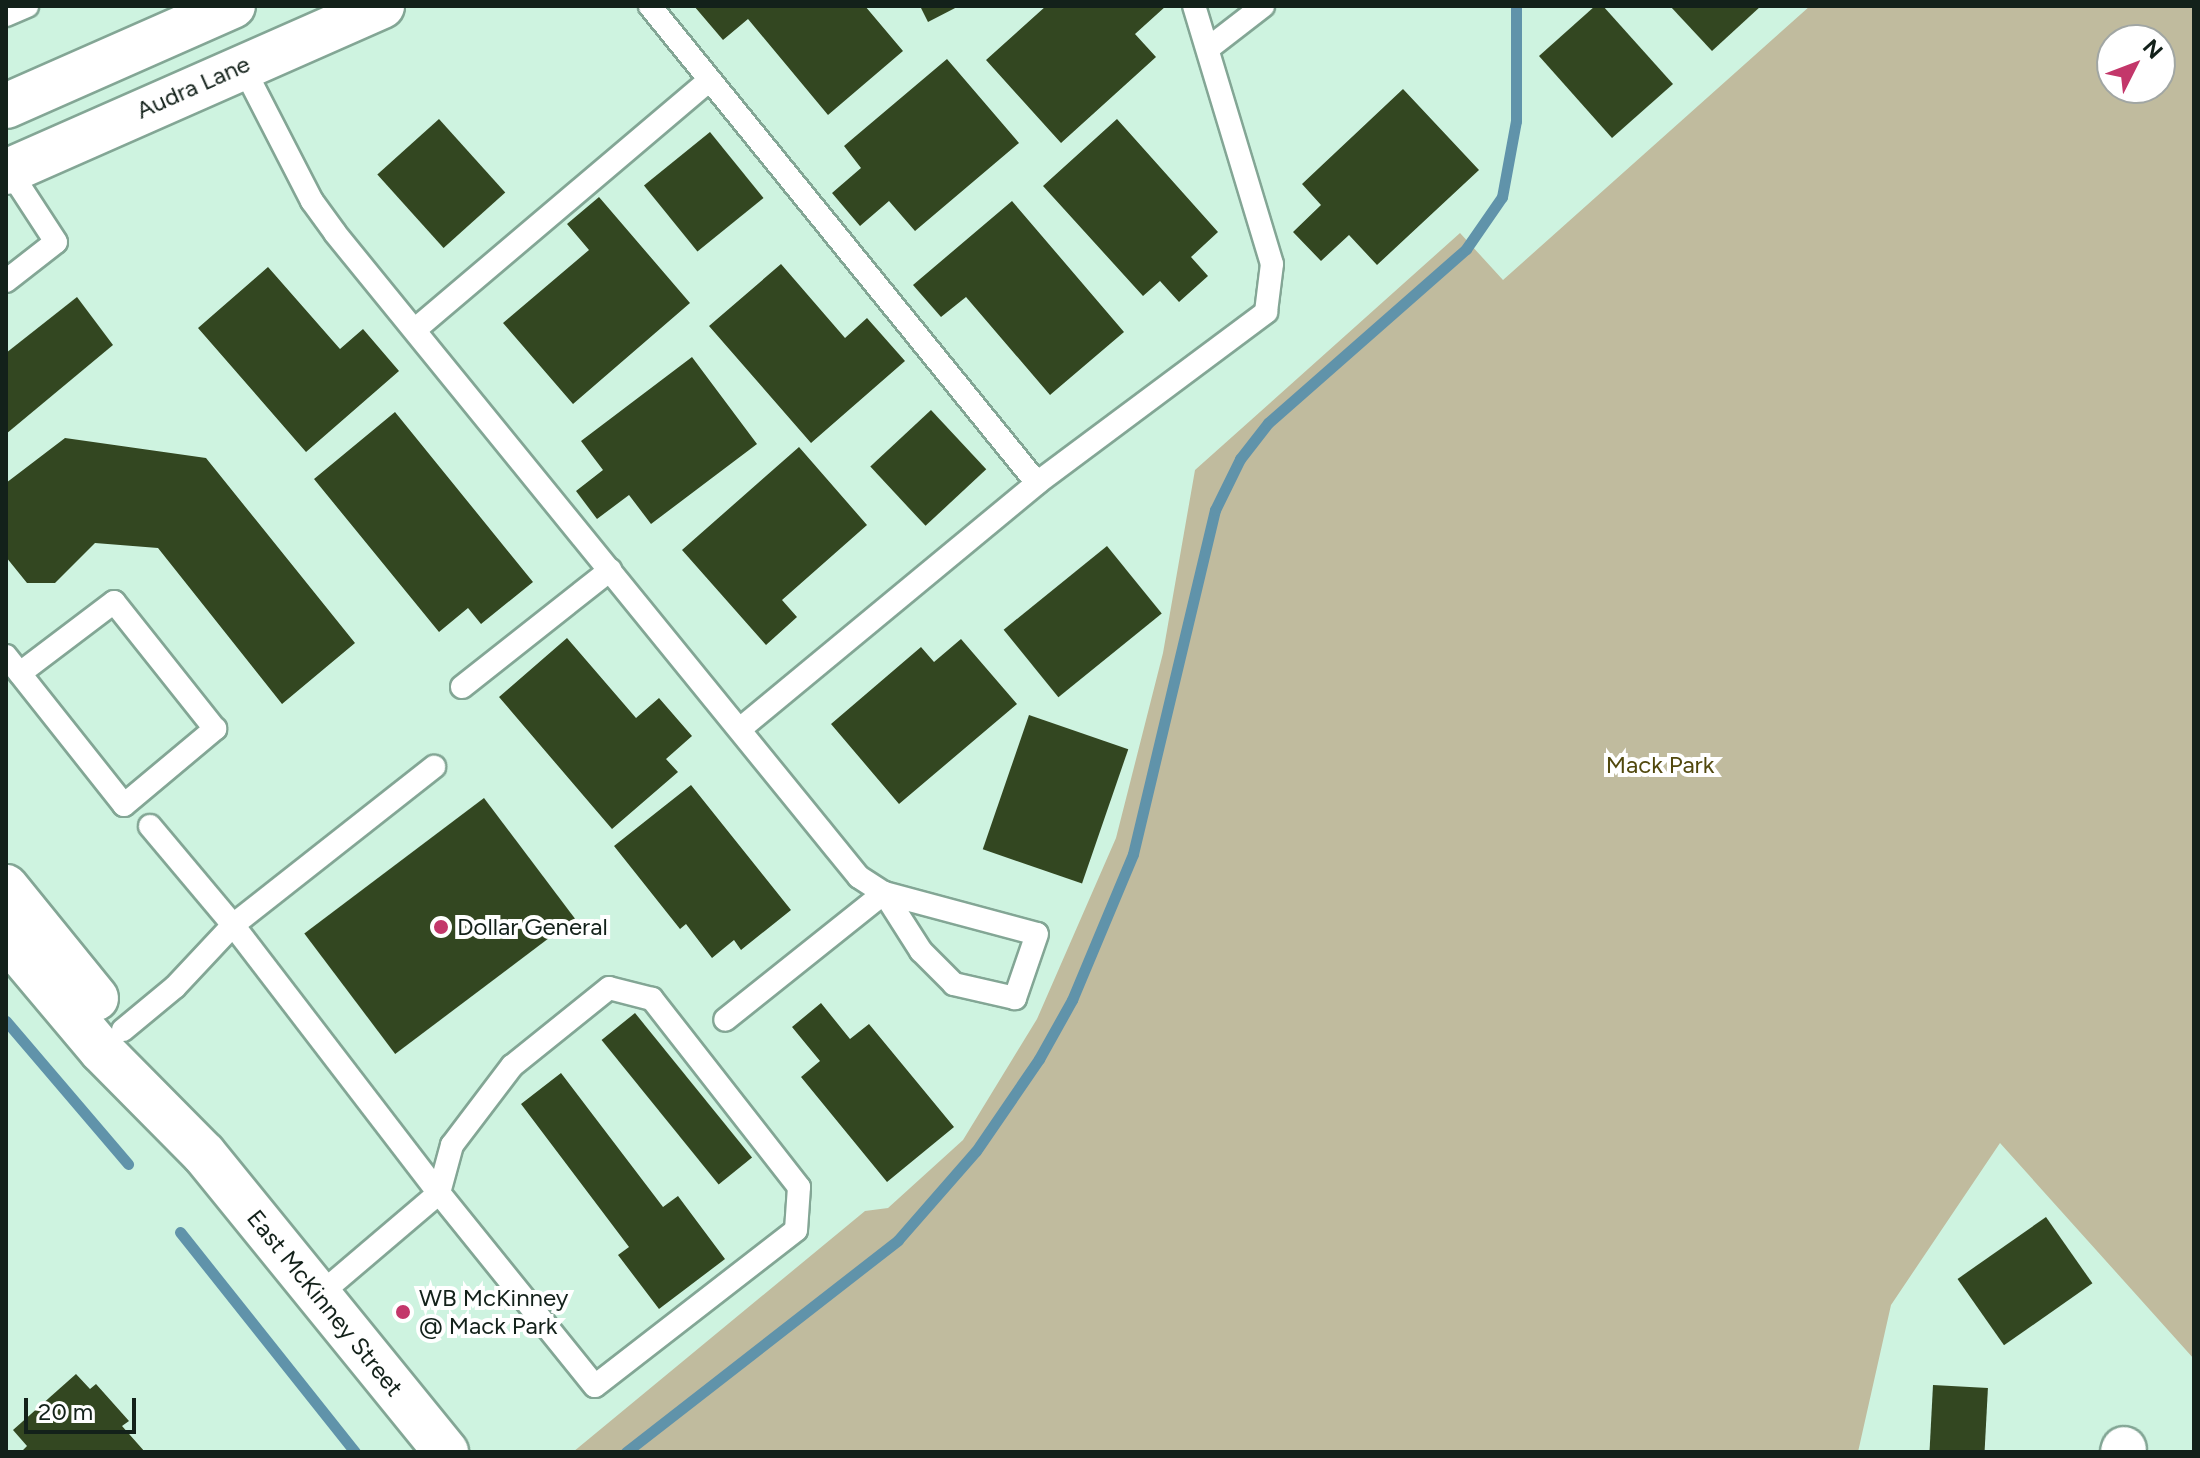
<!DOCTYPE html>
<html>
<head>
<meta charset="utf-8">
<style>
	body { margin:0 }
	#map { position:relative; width:2200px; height:1458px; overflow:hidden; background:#cef3e0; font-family:Figtree,sans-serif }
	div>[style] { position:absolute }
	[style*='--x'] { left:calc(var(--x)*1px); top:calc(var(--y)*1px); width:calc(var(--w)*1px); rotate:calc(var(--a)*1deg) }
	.green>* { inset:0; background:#c0bb9e }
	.stream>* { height:11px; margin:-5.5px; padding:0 5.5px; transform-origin:5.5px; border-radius:5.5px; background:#6093aa }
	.building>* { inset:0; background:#334721; transform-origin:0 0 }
	.roads { filter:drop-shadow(2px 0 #83a695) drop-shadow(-2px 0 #83a695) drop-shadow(0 2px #83a695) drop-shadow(0 -2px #83a695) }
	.service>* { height:22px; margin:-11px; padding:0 11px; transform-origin:11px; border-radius:11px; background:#fff }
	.minor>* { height:44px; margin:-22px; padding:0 22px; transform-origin:22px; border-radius:22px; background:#fff }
	.tertiary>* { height:44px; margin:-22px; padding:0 22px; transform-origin:22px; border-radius:22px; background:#fff }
	.secondary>* { height:44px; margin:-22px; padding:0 22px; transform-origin:22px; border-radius:22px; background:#fff }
	.dots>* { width:22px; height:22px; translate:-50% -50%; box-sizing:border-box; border:4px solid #fff; border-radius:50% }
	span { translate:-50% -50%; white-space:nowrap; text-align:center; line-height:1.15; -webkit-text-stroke:8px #fff; paint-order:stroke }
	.street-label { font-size:24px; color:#13211a }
	.park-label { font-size:24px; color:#51480d }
	.poi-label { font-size:24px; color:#13211a }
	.left { translate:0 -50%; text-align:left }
	.frame { position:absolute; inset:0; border:8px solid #13211a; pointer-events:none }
	.north { position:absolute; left:2096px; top:24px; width:80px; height:80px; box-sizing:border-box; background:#fff; border:2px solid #a1a6a3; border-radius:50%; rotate:48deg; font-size:22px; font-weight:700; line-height:32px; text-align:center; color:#13211a }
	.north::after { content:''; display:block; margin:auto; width:28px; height:36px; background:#c3376a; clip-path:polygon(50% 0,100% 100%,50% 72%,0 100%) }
	.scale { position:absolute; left:24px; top:1398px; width:112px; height:36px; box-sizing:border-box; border:4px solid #13211a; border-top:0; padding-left:10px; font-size:24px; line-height:28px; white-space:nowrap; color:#13211a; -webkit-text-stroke:6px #fff; paint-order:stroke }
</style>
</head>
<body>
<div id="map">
	<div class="green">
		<div style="clip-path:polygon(evenodd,1810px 6px,2194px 6px,2194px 1359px,2000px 1143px,1891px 1305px,1858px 1452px,573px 1452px,865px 1211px,888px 1208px,963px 1140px,1037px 1019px,1116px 838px,1163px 653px,1195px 470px,1460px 233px,1503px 280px,1810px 6px,2112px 40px,2160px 40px,2160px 88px,2112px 88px,2112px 40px)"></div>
	</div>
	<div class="stream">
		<div style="--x:6;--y:1021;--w:188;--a:49.5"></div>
		<div style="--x:180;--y:1232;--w:281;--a:51.5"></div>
		<div style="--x:626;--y:1452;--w:345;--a:-37.9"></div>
		<div style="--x:898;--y:1240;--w:118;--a:-48.8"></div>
		<div style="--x:976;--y:1151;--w:112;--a:-55.6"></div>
		<div style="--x:1039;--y:1059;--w:68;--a:-60.8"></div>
		<div style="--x:1072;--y:1000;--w:158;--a:-67.3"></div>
		<div style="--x:1133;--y:854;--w:354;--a:-76.6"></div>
		<div style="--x:1215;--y:510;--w:57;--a:-63.9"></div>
		<div style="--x:1240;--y:459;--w:46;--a:-52.1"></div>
		<div style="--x:1268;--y:423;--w:264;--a:-41.3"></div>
		<div style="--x:1466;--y:249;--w:63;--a:-55.3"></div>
		<div style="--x:1502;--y:197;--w:77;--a:-79.6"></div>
		<div style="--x:1516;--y:121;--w:115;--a:-90"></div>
	</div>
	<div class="building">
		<div style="clip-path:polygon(694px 6px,865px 6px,903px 51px,828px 115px,748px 19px,723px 40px)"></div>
		<div style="clip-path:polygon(920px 6px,959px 6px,928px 22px)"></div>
		<div style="clip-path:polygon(1046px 6px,1166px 6px,1135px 34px,1156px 57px,1061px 143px,986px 60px)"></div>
		<div style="clip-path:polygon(1595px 6px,1603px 6px,1673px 84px,1612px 138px,1539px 56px)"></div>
		<div style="clip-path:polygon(1670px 6px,1761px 6px,1712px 51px)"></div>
		<div style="clip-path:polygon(947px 59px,1019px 143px,915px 231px,889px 201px,860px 226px,832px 193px,861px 168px,844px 146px)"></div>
		<div style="clip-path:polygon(1403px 89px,1479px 170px,1377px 265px,1349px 235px,1321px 261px,1293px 232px,1321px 205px,1302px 184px)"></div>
		<div style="left:439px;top:119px;width:99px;height:83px;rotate:48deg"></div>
		<div style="clip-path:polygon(1117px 119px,1218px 232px,1191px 257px,1208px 276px,1179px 302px,1160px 281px,1143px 296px,1043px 186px)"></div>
		<div style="left:710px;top:132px;width:85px;height:85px;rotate:51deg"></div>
		<div style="clip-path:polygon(599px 197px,690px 303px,573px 404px,503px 323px,589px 250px,567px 224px)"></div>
		<div style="clip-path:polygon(1012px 201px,1124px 332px,1050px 395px,966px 297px,941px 317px,913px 285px)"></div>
		<div style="clip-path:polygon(781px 264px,845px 338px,867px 318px,905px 361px,811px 443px,709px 326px)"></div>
		<div style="clip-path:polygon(268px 267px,340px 349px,363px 329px,399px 371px,306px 452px,198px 328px)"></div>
		<div style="clip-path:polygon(77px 297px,113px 345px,6px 434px,6px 353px)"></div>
		<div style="clip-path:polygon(692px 357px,757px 444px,651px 524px,629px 495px,597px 519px,576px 491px,603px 470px,581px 441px)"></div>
		<div style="left:931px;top:410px;width:81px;height:83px;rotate:47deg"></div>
		<div style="clip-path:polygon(395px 412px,533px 582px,481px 624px,468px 608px,439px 632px,314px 479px)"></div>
		<div style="clip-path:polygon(65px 438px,206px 458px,355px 643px,282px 704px,158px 548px,95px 543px,55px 583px,27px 583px,6px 557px,6px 483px)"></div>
		<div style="clip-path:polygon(799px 447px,867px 525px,782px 600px,797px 617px,766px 645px,682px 550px)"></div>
		<div style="left:1107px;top:546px;width:87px;height:133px;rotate:51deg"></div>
		<div style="clip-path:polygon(567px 638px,636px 718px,659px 698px,692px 736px,666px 759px,678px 772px,612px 829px,499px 697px)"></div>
		<div style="clip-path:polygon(961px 639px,1017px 704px,899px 804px,831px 724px,921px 647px,934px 662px)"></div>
		<div style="left:1029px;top:715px;width:105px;height:142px;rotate:19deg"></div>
		<div style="clip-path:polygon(691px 785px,791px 910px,741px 950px,734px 940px,712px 958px,686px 924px,680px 929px,614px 846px)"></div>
		<div style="left:484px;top:798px;width:151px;height:225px;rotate:53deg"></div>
		<div style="clip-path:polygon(821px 1003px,850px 1039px,869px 1024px,954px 1127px,887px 1182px,801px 1077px,820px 1061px,792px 1027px)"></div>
		<div style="left:635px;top:1013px;width:186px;height:43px;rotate:51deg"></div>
		<div style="clip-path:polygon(561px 1073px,663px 1207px,678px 1196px,725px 1259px,659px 1309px,618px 1255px,629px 1247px,521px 1104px)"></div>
		<div style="left:2046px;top:1217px;width:81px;height:108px;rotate:55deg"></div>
		<div style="clip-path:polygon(76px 1374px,90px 1389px,96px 1384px,129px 1421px,122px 1426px,145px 1452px,21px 1452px,27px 1446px,13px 1430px)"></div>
		<div style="left:1933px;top:1385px;width:55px;height:67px;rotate:3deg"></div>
	</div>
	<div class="roads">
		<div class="service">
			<div style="--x:650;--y:6;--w:614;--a:50.95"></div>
			<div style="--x:6;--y:15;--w:23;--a:-23"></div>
			<div style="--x:1210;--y:47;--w:67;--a:-37.7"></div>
			<div style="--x:242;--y:65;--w:153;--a:62.8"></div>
			<div style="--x:312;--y:201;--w:39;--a:54"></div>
			<div style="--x:335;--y:233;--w:830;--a:50.87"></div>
			<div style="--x:859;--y:877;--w:30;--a:33"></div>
			<div style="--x:884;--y:893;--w:158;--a:15"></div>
			<div style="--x:1037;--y:934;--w:68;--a:109"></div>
			<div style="--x:1015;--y:998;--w:63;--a:-167.1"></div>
			<div style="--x:954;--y:984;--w:47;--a:-135"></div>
			<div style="--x:921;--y:951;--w:69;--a:-122.5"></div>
			<div style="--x:884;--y:893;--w:203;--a:141.4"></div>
			<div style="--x:6;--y:281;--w:63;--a:-38"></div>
			<div style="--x:56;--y:242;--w:86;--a:-123.1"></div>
			<div style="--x:417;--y:328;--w:383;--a:-40.3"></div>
			<div style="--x:6;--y:656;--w:190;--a:51.6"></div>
			<div style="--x:124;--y:805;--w:119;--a:-39.9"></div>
			<div style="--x:215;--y:729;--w:162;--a:-128.5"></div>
			<div style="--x:114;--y:602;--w:118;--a:142.9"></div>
			<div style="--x:462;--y:687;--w:189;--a:-38.3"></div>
			<div style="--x:740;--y:729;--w:386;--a:-39.6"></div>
			<div style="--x:1037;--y:483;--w:286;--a:-36.7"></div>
			<div style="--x:1266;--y:312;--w:48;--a:-82.9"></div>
			<div style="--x:1272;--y:264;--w:270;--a:-106.8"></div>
			<div style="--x:150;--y:826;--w:129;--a:50"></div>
			<div style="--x:233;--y:925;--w:338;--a:52.5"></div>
			<div style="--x:439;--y:1193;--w:248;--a:51.1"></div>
			<div style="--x:595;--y:1386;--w:254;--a:-37.8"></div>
			<div style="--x:796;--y:1230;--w:43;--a:-86"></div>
			<div style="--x:799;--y:1187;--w:239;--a:-128"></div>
			<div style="--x:652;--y:999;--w:44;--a:-165.7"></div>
			<div style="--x:609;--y:988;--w:124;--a:141.2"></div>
			<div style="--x:512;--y:1066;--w:99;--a:127.2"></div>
			<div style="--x:452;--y:1145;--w:50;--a:105.2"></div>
			<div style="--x:439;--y:1193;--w:157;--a:139.6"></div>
			<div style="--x:123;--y:1030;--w:67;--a:-39.6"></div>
			<div style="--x:175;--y:987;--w:85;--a:-46.9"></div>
			<div style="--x:233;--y:925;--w:256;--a:-38.2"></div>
		</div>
		<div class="minor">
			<div style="--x:2123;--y:1452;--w:3;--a:-72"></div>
		</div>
		<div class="tertiary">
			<div style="--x:6;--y:106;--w:248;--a:-23.8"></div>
			<div style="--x:6;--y:172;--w:411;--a:-23.8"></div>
		</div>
		<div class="secondary">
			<div style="--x:6;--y:887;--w:143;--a:51"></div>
			<div style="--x:6;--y:937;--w:148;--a:49.9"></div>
			<div style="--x:101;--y:1050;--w:146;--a:45.3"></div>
			<div style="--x:204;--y:1154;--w:384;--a:50.9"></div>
		</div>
	</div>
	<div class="dots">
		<div style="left:441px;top:927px;background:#c3376a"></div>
		<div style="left:403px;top:1312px;background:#c3376a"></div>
	</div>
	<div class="street-label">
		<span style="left:193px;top:87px;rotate:-24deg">Audra Lane</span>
		<span style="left:325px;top:1303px;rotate:51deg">East McKinney Street</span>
	</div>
	<div class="park-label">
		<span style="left:1660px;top:765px">Mack Park</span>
	</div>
	<div class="poi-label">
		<span class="left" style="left:457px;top:927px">Dollar General</span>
		<span class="left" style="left:419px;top:1312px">WB McKinney<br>@ Mack Park</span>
	</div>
	<div class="frame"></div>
	<div class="north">N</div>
	<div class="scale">20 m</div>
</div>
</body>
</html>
